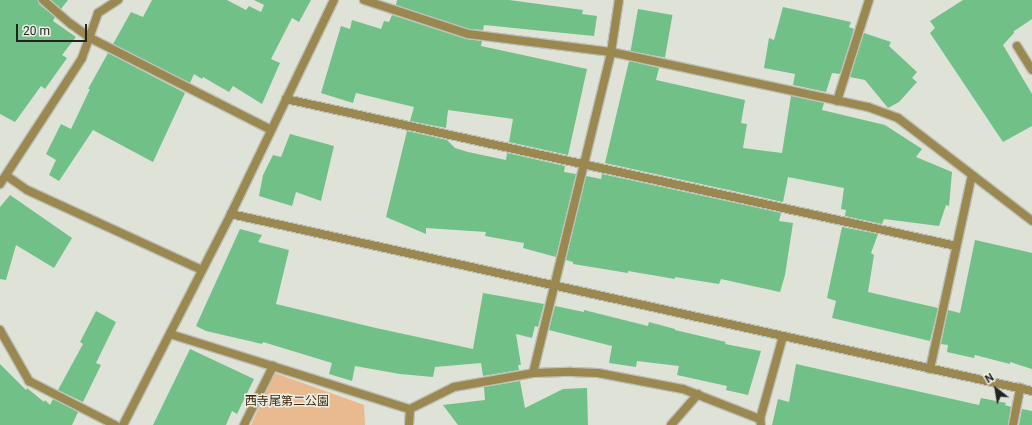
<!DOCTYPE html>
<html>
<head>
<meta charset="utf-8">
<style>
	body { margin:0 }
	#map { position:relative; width:1032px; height:425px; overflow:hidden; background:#dee2d7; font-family:Roboto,"Noto Sans JP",sans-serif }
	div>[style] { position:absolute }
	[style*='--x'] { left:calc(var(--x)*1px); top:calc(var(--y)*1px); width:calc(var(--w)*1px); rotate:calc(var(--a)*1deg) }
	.green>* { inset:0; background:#e9b98f }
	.building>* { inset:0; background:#71c088; transform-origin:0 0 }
	.roads { filter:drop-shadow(1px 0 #bcc0b6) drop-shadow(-1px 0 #bcc0b6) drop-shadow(0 1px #bcc0b6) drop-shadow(0 -1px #bcc0b6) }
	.service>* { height:8px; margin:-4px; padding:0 4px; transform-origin:4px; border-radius:4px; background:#9a8850 }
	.minor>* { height:8px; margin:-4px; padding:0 4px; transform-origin:4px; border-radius:4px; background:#9a8850 }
	.tertiary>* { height:8px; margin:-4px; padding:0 4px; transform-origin:4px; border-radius:4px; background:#9a8850 }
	span { translate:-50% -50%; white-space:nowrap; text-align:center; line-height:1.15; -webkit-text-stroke:3px #ebefe4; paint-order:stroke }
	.park-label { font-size:12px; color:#41260b }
	.north { position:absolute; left:976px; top:369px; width:40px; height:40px; -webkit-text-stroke:3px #ebefe4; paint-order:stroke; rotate:329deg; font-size:11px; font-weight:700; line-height:16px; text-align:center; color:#232420 }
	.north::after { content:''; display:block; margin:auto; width:14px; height:18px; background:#232420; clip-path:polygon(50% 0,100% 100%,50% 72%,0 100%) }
	.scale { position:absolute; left:16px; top:24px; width:71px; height:18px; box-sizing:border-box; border:2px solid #232420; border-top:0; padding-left:5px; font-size:12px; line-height:14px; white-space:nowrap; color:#232420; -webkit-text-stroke:3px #ebefe4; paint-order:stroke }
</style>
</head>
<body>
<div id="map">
	<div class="green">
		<div style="clip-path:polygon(275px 373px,364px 405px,365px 425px,251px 425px)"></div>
	</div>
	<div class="building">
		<div style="clip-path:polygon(0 0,38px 0,39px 4px,55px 17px,53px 21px,76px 37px,62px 55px,67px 58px,45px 89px,41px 86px,15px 122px,0 114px)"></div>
		<div style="clip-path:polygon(51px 0,68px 0,61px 9px)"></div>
		<div style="clip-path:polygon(152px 0,227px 0,246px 10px,249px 6px,261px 12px,264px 5px,254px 0,311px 0,299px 22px,292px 18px,271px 59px,280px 63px,262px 104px,233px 86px,229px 92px,203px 77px,202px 79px,194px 74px,190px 83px,113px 44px,131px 12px,143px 17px)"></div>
		<div style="clip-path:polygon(397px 0,509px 0,583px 10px,582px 14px,597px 16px,594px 36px,484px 25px,483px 30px,469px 29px,396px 5px)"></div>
		<div style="clip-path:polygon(963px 0,1032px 0,1032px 19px,1014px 31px,1014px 33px,1003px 45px,1032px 94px,1032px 126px,1003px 142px,930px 33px,935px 28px,930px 21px)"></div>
		<div style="clip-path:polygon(783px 7px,851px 22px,849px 27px,854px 29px,840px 74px,832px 73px,826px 92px,793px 85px,795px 74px,764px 68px,769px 38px,774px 40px)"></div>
		<div style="left:638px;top:9px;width:35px;height:43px;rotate:10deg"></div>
		<div style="clip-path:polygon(392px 15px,466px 39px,482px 41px,481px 46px,587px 69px,568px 155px,509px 142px,513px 119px,448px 110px,446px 128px,410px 121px,414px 107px,356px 93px,353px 103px,321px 93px,341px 26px,350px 29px,352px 20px,381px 29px,384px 21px,389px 22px)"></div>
		<div style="clip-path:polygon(864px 33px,891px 42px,889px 46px,917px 72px,912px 78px,917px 82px,899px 102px,888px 108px,865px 80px,850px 77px)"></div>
		<div style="clip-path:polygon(108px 53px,185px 93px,153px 162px,93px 130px,59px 181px,49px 175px,56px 160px,46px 154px,61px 124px,71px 129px,90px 89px,88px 89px)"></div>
		<div style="clip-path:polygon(629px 61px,659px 68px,656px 80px,745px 100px,741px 123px,747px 124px,743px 148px,782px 153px,791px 96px,824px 103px,822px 110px,885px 125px,922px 149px,916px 157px,952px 172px,949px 206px,946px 205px,939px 226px,884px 219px,882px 224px,845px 216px,846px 210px,841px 209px,844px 188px,788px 177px,783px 202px,605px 163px)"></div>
		<div style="clip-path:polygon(407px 131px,447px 140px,455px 148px,468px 152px,506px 160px,507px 153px,565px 166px,564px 172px,576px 174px,556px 257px,523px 248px,524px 243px,485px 236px,486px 232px,426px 228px,426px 234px,386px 217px)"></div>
		<div style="clip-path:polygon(290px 134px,334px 146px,321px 201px,296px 192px,292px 206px,259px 196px,263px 175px,273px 155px,281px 157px)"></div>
		<div style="clip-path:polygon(602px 174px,781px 213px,779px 221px,793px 223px,785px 275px,780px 292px,721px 279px,719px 284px,675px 277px,675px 279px,628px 271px,628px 273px,573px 264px,573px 262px,566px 260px,586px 176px,601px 179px)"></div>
		<div style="clip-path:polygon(10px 195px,72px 238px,54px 268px,16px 245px,6px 280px,0 279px,0 207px)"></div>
		<div style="clip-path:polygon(842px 227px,878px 234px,871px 253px,874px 255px,868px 292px,938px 308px,930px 341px,832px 318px,836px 301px,827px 298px)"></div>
		<div style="clip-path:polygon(240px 229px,262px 235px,258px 242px,289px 250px,276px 304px,376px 328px,473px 349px,483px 293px,544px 304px,538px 327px,535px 326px,532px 338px,516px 334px,521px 365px,518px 365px,519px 370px,483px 376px,481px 363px,435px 367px,433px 377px,400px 374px,355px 366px,352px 381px,329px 374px,332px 363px,263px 342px,262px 344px,206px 331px,196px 326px)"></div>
		<div style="clip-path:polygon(975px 240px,1032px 253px,1032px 369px,1010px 362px,1010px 364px,975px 355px,974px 358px,947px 352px,948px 345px,941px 344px,948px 310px,960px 313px)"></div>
		<div style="clip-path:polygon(555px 306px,584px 312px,584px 310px,648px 326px,649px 322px,675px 329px,675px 330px,726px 342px,725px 344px,761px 351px,748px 395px,726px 390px,727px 386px,677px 375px,679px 366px,637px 361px,636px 367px,609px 363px,612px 346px,549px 330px)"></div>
		<div style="clip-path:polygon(96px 311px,116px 322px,96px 363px,101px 365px,83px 402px,58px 390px,83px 344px,80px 342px)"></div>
		<div style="clip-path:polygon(190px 349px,254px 379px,237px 414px,232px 411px,226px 425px,153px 425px)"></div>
		<div style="clip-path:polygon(0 364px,26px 390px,27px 388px,44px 402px,45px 400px,50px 405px,53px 399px,78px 412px,72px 425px,0 425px)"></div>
		<div style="clip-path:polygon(796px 364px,979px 405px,981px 398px,1006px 403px,1005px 405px,1011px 407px,1008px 425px,772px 425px,778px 399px,789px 402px)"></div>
		<div style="clip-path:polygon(520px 381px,525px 408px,563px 389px,587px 388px,588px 425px,458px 425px,443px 405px,485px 400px,484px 387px)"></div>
		<div style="clip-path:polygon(1022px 409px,1032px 411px,1032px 425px,1019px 425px)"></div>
	</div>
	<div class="roads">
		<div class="service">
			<div style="--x:837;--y:101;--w:106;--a:-72.4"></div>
			<div style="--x:244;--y:425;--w:66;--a:-63.8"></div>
		</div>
		<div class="minor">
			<div style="--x:43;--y:0;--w:37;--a:41"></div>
			<div style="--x:71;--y:24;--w:24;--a:36"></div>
			<div style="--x:90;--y:38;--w:203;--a:26.9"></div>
			<div style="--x:364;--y:0;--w:109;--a:18.1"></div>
			<div style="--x:468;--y:34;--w:144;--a:7.2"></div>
			<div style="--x:611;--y:52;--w:263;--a:12.1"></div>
			<div style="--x:868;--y:107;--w:32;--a:20"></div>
			<div style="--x:898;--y:118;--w:169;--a:37.5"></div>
			<div style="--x:1017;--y:46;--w:28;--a:58"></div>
			<div style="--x:286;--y:99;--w:686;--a:12.37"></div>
			<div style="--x:7;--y:176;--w:24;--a:35"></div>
			<div style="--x:27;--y:190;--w:192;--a:24.6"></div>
			<div style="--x:0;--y:184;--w:150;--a:-56.9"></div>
			<div style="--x:82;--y:58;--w:48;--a:-70.4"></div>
			<div style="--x:98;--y:13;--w:24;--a:-33"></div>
			<div style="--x:0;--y:330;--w:59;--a:60.4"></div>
			<div style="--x:29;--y:381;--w:97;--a:27.1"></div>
			<div style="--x:170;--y:334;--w:251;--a:17.4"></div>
			<div style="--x:410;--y:409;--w:49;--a:-26.6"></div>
			<div style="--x:454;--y:387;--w:80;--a:-10"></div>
			<div style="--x:533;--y:373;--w:38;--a:-2"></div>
			<div style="--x:571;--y:372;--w:27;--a:2"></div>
			<div style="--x:598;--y:373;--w:86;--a:10.7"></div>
			<div style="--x:683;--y:389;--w:83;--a:21.3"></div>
			<div style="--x:930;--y:369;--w:198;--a:-77.8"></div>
			<div style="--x:533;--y:373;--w:330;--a:-76.3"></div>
			<div style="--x:611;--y:52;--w:53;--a:-81.3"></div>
			<div style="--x:409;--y:425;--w:16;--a:-86"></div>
			<div style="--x:671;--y:425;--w:41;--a:-48.9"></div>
			<div style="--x:761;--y:425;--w:6;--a:-99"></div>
			<div style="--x:760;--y:419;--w:86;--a:-74.5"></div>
			<div style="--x:1013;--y:425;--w:38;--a:-79"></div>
		</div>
		<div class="tertiary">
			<div style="--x:231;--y:214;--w:820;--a:12.46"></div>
			<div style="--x:123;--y:425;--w:237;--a:-62.9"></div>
			<div style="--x:231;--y:214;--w:237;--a:-64.3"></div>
		</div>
	</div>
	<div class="park-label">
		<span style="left:287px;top:402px">西寺尾第二公園</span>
	</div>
	<div class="north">N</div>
	<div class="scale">20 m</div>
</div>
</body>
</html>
